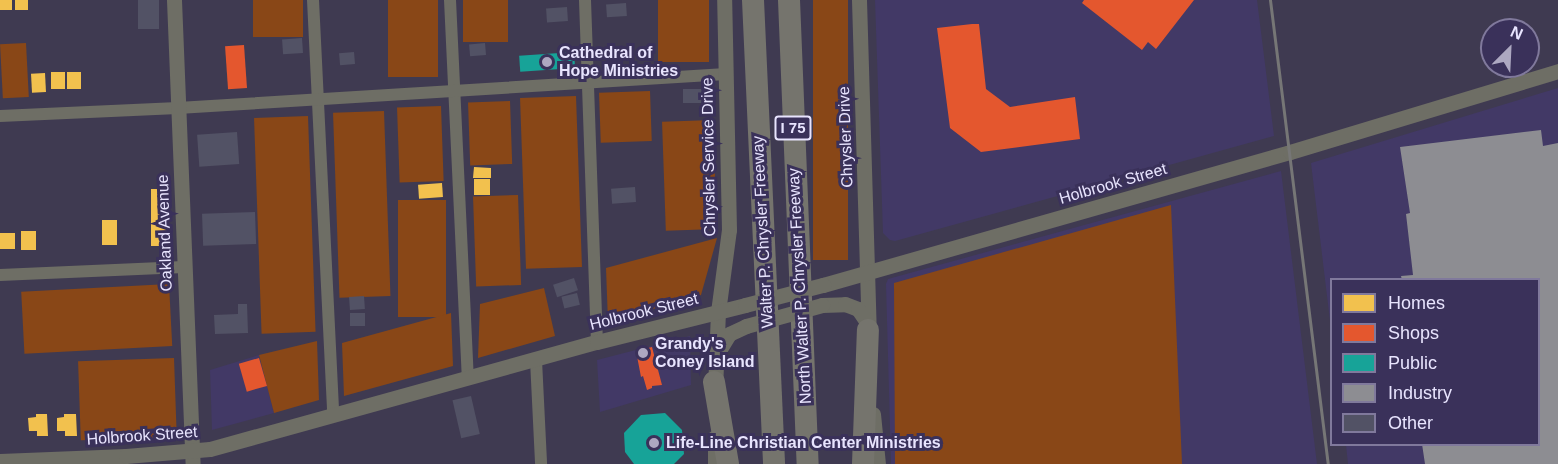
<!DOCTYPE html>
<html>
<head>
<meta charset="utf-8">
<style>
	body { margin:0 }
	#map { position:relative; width:1558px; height:464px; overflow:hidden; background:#3f3a51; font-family:Helvetica,sans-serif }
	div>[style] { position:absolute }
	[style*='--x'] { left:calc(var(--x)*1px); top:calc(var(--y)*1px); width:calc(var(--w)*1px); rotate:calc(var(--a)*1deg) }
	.built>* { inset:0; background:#423966 }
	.green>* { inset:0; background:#894717; transform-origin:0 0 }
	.homes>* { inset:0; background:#f2c14e; transform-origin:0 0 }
	.shops>* { inset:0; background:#e4572e; transform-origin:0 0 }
	.public>* { inset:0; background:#17a398; transform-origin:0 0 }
	.industry>* { inset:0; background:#8d8d92 }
	.building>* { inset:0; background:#525265; transform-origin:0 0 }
	.minor>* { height:12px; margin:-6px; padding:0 6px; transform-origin:6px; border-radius:6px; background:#6e6e65 }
	.tertiary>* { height:15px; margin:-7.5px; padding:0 7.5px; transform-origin:7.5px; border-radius:7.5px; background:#6e6e65 }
	.motorway>* { height:22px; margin:-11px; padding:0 11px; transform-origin:11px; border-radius:11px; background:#75746d }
	.rail>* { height:3px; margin:-1.5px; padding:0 1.5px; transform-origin:1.5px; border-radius:1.5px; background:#767676 }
	.tertiary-bridge>* { height:15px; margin:-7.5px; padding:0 7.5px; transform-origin:7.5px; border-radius:7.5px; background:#6e6e65 }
	.dots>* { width:16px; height:16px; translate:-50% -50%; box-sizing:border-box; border:3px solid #3a315a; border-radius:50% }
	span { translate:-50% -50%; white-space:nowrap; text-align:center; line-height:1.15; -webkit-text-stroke:6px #3a315a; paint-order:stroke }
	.shield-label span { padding:2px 4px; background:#3a315a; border:2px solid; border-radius:4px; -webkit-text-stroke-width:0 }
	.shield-label { font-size:15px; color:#e8e4fe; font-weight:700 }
	.poi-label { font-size:16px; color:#e8e4fe; font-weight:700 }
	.left { translate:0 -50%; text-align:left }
	.street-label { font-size:16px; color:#e8e4fe }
	.legend { position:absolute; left:1330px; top:278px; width:210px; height:168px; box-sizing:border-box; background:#3a315a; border:2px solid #80799c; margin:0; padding:8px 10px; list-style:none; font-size:18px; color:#e8e4fe }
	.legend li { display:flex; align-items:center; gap:12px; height:30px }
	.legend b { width:30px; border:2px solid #80799c }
	.north { position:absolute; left:1480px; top:18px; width:60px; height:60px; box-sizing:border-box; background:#3a315a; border:2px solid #80799c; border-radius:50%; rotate:24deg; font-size:16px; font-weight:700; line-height:24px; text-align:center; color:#e8e4fe }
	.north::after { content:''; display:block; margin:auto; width:21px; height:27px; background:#ada8c1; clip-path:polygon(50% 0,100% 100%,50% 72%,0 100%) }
</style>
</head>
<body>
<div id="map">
	<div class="built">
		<div style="clip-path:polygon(875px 0,1257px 0,1274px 136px,895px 241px,890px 240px,883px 233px)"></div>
		<div style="clip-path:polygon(1558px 88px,1558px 464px,1348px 464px,1346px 445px,1538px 444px,1538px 280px,1332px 280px,1331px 329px,1311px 163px)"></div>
		<div style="clip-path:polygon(1281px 171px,1317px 464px,891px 464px,886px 284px,888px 279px)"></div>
		<div style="clip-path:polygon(690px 336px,691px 385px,600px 412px,597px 360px)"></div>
		<div style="clip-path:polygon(259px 355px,274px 413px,212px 430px,210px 370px)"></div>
	</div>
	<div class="green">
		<div style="left:253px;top:0;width:50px;height:37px"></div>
		<div style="left:388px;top:0;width:50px;height:77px"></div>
		<div style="left:463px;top:0;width:45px;height:42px"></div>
		<div style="left:658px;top:0;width:51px;height:62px"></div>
		<div style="left:813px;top:0;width:35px;height:260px"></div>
		<div style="left:26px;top:43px;width:54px;height:26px;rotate:87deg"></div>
		<div style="left:650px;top:91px;width:50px;height:51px;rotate:88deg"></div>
		<div style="left:576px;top:96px;width:171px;height:56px;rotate:88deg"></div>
		<div style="left:510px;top:101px;width:63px;height:42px;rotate:88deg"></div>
		<div style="left:441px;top:106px;width:75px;height:44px;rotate:88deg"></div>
		<div style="left:384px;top:111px;width:185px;height:51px;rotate:88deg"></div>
		<div style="left:308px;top:116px;width:216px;height:54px;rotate:88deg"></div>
		<div style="left:713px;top:120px;width:109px;height:51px;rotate:88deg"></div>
		<div style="left:518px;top:195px;width:90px;height:45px;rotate:88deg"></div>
		<div style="left:398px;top:200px;width:48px;height:117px"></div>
		<div style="clip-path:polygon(1171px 205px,1182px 464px,895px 464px,894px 283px)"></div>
		<div style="clip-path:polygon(717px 238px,701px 295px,608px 322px,606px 268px)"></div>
		<div style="left:169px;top:284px;width:62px;height:148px;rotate:87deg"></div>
		<div style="clip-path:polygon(544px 288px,555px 336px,478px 358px,480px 304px)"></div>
		<div style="clip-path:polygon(451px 313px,453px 366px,344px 396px,342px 343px)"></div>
		<div style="clip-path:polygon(317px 341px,319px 400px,274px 413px,259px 355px)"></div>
		<div style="left:174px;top:358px;width:79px;height:96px;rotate:88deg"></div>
	</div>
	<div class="homes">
		<div style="left:0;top:0;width:12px;height:10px"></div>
		<div style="left:15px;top:0;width:13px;height:10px"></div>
		<div style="left:51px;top:72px;width:14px;height:17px"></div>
		<div style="left:81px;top:72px;width:17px;height:14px;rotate:90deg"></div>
		<div style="left:45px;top:73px;width:19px;height:14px;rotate:87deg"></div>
		<div style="clip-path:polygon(474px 167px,491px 168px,491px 178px,473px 178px)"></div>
		<div style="left:490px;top:179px;width:16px;height:16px;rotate:90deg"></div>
		<div style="left:442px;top:183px;width:14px;height:24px;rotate:86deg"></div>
		<div style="left:151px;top:189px;width:16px;height:57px"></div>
		<div style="left:102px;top:220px;width:15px;height:25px"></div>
		<div style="left:21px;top:231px;width:15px;height:19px"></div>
		<div style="left:0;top:233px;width:15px;height:16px"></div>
		<div style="clip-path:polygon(36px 414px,47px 414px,48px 436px,37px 436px,37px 431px,29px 431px,28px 418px,36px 417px)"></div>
		<div style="clip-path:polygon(64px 414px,76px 414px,77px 436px,65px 436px,65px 431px,57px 431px,57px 418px,64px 417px)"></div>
	</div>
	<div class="shops">
		<div style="clip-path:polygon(1084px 0,1194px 0,1156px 49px,1148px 42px,1142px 50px,1082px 3px)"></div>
		<div style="clip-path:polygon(972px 24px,979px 24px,986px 89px,1010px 107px,1075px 97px,1080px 139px,981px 152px,950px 128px,937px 28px)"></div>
		<div style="left:244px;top:45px;width:43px;height:19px;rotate:86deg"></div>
		<div style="clip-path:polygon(652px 347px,662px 385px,652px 386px,652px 388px,647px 390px,643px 376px,641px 377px,636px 351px)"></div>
		<div style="left:259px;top:358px;width:29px;height:21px;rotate:74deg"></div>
	</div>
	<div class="public">
		<div style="left:574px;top:52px;width:16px;height:55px;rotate:86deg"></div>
		<div style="clip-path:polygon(665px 413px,682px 430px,684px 454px,674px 464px,634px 464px,625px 452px,624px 433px,641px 415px)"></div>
	</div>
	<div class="industry">
		<div style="clip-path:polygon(1541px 130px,1543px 146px,1558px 143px,1558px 464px,1425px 464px,1422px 444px,1538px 444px,1538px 280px,1402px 280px,1401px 276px,1413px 275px,1406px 214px,1410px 213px,1400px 147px)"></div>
	</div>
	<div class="building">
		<div style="left:138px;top:0;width:21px;height:29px"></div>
		<div style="left:626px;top:3px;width:13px;height:20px;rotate:86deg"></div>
		<div style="left:567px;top:7px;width:14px;height:21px;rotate:86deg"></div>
		<div style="left:302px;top:38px;width:15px;height:20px;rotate:86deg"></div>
		<div style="left:485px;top:43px;width:12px;height:16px;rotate:85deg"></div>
		<div style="left:354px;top:52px;width:12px;height:15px;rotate:85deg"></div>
		<div style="left:713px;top:89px;width:14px;height:30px;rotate:90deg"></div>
		<div style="left:237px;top:132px;width:32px;height:40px;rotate:86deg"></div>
		<div style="left:635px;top:187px;width:15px;height:24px;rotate:86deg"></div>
		<div style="left:255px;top:212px;width:32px;height:53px;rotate:88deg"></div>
		<div style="left:574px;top:278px;width:13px;height:22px;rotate:72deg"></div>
		<div style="left:577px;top:293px;width:12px;height:16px;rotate:76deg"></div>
		<div style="left:364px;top:296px;width:13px;height:15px;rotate:86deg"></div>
		<div style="clip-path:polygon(238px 304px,247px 304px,248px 333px,215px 334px,214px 315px,238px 314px)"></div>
		<div style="left:365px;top:313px;width:13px;height:15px;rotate:90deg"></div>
		<div style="left:471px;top:396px;width:39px;height:19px;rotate:77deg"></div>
	</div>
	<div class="minor">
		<div style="--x:313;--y:0;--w:414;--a:87.2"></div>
		<div style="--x:450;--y:0;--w:378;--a:87.3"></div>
		<div style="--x:585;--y:0;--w:342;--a:88"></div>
		<div style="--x:0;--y:116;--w:178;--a:-2.6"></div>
		<div style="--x:178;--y:108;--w:549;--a:-3.55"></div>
		<div style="--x:0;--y:275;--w:184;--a:-2.5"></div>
		<div style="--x:536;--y:360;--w:104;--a:87.2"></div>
	</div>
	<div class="tertiary">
		<div style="--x:174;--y:0;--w:464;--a:87.7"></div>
		<div style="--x:859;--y:0;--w:339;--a:88.3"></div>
		<div style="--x:823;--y:285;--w:486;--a:-15.9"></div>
		<div style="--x:1290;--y:152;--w:280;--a:-16.8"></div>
		<div style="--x:822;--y:305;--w:23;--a:-2"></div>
		<div style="--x:845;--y:304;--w:14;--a:21"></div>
		<div style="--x:858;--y:309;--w:18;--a:56"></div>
		<div style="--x:717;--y:354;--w:23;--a:-59"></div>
		<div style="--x:729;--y:334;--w:19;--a:-25"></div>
		<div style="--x:715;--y:392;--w:80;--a:-87.9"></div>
		<div style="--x:718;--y:312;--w:83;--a:-82.4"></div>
		<div style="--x:729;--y:230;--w:230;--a:-91.2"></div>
		<div style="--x:873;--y:414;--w:50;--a:84.3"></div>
		<div style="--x:715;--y:437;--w:27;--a:90"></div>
		<div style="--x:0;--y:461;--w:126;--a:-2.3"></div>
		<div style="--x:126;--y:456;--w:84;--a:-4.8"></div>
		<div style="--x:210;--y:449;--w:402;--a:-15.5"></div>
		<div style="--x:597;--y:342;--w:153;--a:-14"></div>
	</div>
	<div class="motorway">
		<div style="--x:753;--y:0;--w:464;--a:87.4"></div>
		<div style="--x:789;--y:0;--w:464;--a:87.7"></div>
		<div style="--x:714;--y:382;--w:83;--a:80.3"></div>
		<div style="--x:863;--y:464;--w:134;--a:-87.9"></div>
	</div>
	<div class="rail">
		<div style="--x:1270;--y:0;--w:468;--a:82.9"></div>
	</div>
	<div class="tertiary-bridge">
		<div style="--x:745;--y:305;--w:81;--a:-14.4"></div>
		<div style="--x:746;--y:326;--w:79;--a:-15.4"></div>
	</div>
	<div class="dots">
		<div style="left:547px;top:62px;background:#ada8c1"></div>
		<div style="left:643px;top:353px;background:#ada8c1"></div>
		<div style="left:654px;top:443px;background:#ada8c1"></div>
	</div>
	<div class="shield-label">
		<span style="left:793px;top:128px">I 75</span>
	</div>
	<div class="poi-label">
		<span class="left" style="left:559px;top:62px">Cathedral of<br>Hope Ministries</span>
		<span class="left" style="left:655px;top:353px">Grandy's<br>Coney Island</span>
		<span class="left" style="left:666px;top:443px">Life-Line Christian Center Ministries</span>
	</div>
	<div class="street-label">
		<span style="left:846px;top:137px;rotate:-92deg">Chrysler Drive</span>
		<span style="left:709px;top:157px;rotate:-91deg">Chrysler Service Drive</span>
		<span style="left:1113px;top:184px;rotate:-16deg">Holbrook Street</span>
		<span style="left:763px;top:232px;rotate:-93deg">Walter P. Chrysler Freeway</span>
		<span style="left:165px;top:233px;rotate:-92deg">Oakland Avenue</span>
		<span style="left:800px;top:286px;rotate:-93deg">North Walter P. Chrysler Freeway</span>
		<span style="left:644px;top:312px;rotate:-14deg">Holbrook Street</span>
		<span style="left:142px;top:436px;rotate:-4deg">Holbrook Street</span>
	</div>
	<ul class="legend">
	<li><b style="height:16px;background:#f2c14e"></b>Homes</li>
	<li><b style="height:16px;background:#e4572e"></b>Shops</li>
	<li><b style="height:16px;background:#17a398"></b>Public</li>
	<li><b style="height:16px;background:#8d8d92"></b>Industry</li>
	<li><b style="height:16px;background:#525265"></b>Other</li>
	</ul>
	<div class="north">N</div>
</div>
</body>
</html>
